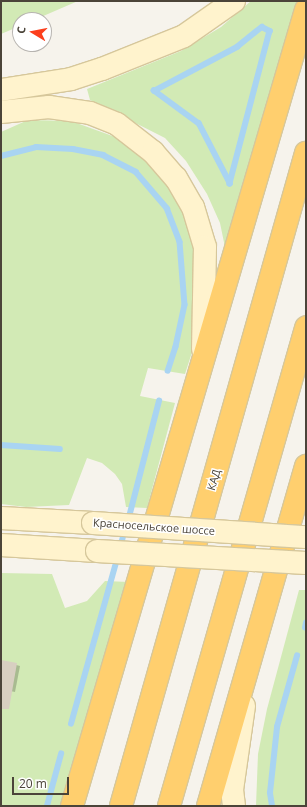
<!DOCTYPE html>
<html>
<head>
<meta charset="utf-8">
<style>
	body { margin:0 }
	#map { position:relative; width:307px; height:807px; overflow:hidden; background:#f6f3ec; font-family:"Open Sans",sans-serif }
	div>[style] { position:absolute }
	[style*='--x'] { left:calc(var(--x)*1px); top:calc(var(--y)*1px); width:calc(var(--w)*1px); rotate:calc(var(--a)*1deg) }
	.green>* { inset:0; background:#d2eab5 }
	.shadow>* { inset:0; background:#0003 }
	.stream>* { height:5.5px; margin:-2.75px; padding:0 2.75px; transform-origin:2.75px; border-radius:2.75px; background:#a9d4f2 }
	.building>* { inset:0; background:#d8cfc1 }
	.roads { filter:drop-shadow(1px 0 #d6c79b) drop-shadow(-1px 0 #d6c79b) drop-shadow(0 1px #d6c79b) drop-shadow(0 -1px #d6c79b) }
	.secondary>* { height:22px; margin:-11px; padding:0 11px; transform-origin:11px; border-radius:11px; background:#fff3cd }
	.highway>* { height:22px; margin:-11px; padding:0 11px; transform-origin:11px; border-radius:11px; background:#ffcf6e }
	.bridges { filter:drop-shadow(1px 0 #d6c79b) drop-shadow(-1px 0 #d6c79b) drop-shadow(0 1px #d6c79b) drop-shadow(0 -1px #d6c79b) }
	.secondary-bridge>* { height:22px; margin:-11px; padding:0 11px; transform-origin:11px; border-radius:11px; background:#fff3cd }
	span { translate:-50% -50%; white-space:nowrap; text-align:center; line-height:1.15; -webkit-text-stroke:3px #fff; paint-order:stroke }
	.street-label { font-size:11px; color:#4b4439 }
	.frame { position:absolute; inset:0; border:2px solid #4b4439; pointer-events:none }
	.north { position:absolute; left:12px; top:12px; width:40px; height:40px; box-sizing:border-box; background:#fff; border:1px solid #b7b4b0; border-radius:50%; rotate:280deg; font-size:11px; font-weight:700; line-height:16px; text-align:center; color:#4b4439 }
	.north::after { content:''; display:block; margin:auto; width:14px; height:18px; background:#fc3f1d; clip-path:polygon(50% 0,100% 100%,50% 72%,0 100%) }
	.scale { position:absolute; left:12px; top:777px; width:57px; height:18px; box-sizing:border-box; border:2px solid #4b4439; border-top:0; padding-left:5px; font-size:12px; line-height:14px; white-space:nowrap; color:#4b4439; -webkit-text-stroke:3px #fff; paint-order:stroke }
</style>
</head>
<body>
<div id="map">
	<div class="green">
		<div style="clip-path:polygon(1px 1px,78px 1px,34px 20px,20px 20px,20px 26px,1px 34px)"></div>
		<div style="clip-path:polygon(251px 1px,301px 1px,227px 257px,220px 223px,207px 194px,186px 161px,165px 138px,90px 100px,87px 89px,181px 51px,221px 27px)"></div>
		<div style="clip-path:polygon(28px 120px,71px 121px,118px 138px,162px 174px,188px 213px,196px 247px,194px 346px,185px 374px,148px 368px,140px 396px,175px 403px,147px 508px,126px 507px,122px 484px,115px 474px,102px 463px,87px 458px,69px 505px,26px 507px,1px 504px,1px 132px)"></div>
		<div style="clip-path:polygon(1px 573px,52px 574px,65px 608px,87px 601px,105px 581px,129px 582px,63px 806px,1px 806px)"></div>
		<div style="clip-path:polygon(299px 590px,306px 590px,306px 806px,256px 806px,258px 754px,267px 709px)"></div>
	</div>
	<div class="shadow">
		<div style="clip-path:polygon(1px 661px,20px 666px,15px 692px,1px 689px)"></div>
	</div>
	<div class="stream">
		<div style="--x:262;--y:27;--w:9;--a:27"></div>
		<div style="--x:270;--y:31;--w:158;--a:104.7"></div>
		<div style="--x:230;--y:184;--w:68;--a:-117.3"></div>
		<div style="--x:199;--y:124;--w:56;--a:-143.7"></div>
		<div style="--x:154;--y:91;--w:94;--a:-27.9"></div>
		<div style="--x:237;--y:47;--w:32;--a:-39"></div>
		<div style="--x:1;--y:156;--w:36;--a:-14"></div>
		<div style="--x:36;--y:147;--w:37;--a:3"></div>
		<div style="--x:73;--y:149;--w:31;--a:11"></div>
		<div style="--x:103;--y:155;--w:37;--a:27"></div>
		<div style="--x:136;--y:172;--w:48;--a:49.3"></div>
		<div style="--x:167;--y:208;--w:36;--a:69"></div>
		<div style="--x:180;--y:242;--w:63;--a:85.5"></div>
		<div style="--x:185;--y:305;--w:43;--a:102.1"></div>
		<div style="--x:176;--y:347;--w:25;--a:108"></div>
		<div style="--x:1;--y:445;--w:59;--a:3.9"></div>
		<div style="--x:128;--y:521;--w:124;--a:-75.5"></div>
		<div style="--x:120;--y:548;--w:20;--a:-75"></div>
		<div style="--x:305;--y:628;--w:5;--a:-79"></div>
		<div style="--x:71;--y:724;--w:174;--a:-74.4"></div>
		<div style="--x:47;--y:806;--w:54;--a:-74.9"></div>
		<div style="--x:272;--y:806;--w:13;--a:-99"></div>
		<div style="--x:270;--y:793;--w:66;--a:-83.9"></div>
		<div style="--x:277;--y:727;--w:74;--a:-74.3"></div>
	</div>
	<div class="building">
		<div style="clip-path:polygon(1px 660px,17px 663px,9px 709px,1px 709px)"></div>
	</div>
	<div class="roads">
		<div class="secondary">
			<div style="--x:1;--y:90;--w:71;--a:-8.9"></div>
			<div style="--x:71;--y:79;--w:33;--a:-18"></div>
			<div style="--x:102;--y:69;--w:88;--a:-21.9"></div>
			<div style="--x:184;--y:36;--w:61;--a:-35"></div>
			<div style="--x:1;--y:112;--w:48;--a:-5.9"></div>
			<div style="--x:49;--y:107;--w:41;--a:8.3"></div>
			<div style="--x:90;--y:113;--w:29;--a:22"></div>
			<div style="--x:117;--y:124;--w:46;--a:37.9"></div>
			<div style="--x:153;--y:152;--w:35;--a:49"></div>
			<div style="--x:176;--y:178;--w:34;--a:60"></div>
			<div style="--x:193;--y:207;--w:42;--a:73.3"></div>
			<div style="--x:205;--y:247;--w:102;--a:91.1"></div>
			<div style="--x:1;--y:518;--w:92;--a:3.1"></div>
			<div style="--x:1;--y:545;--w:96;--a:3.6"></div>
			<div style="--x:234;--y:806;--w:16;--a:-97"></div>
			<div style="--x:232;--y:790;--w:85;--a:-81.9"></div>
		</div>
		<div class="highway">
			<div style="--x:72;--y:806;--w:830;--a:-73.62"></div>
			<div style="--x:121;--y:806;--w:679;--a:-74.18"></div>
			<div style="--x:169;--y:806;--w:498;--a:-74"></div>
			<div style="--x:208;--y:806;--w:354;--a:-73.9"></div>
		</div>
	</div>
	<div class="bridges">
		<div class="secondary-bridge">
			<div style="--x:93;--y:523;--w:213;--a:3.8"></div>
			<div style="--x:97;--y:551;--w:209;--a:3.3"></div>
		</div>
	</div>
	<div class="street-label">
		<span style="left:214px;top:480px;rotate:-74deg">КАД</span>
		<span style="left:154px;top:527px;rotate:4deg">Красносельское шоссе</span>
	</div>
	<div class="frame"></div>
	<div class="north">С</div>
	<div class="scale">20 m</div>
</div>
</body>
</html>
